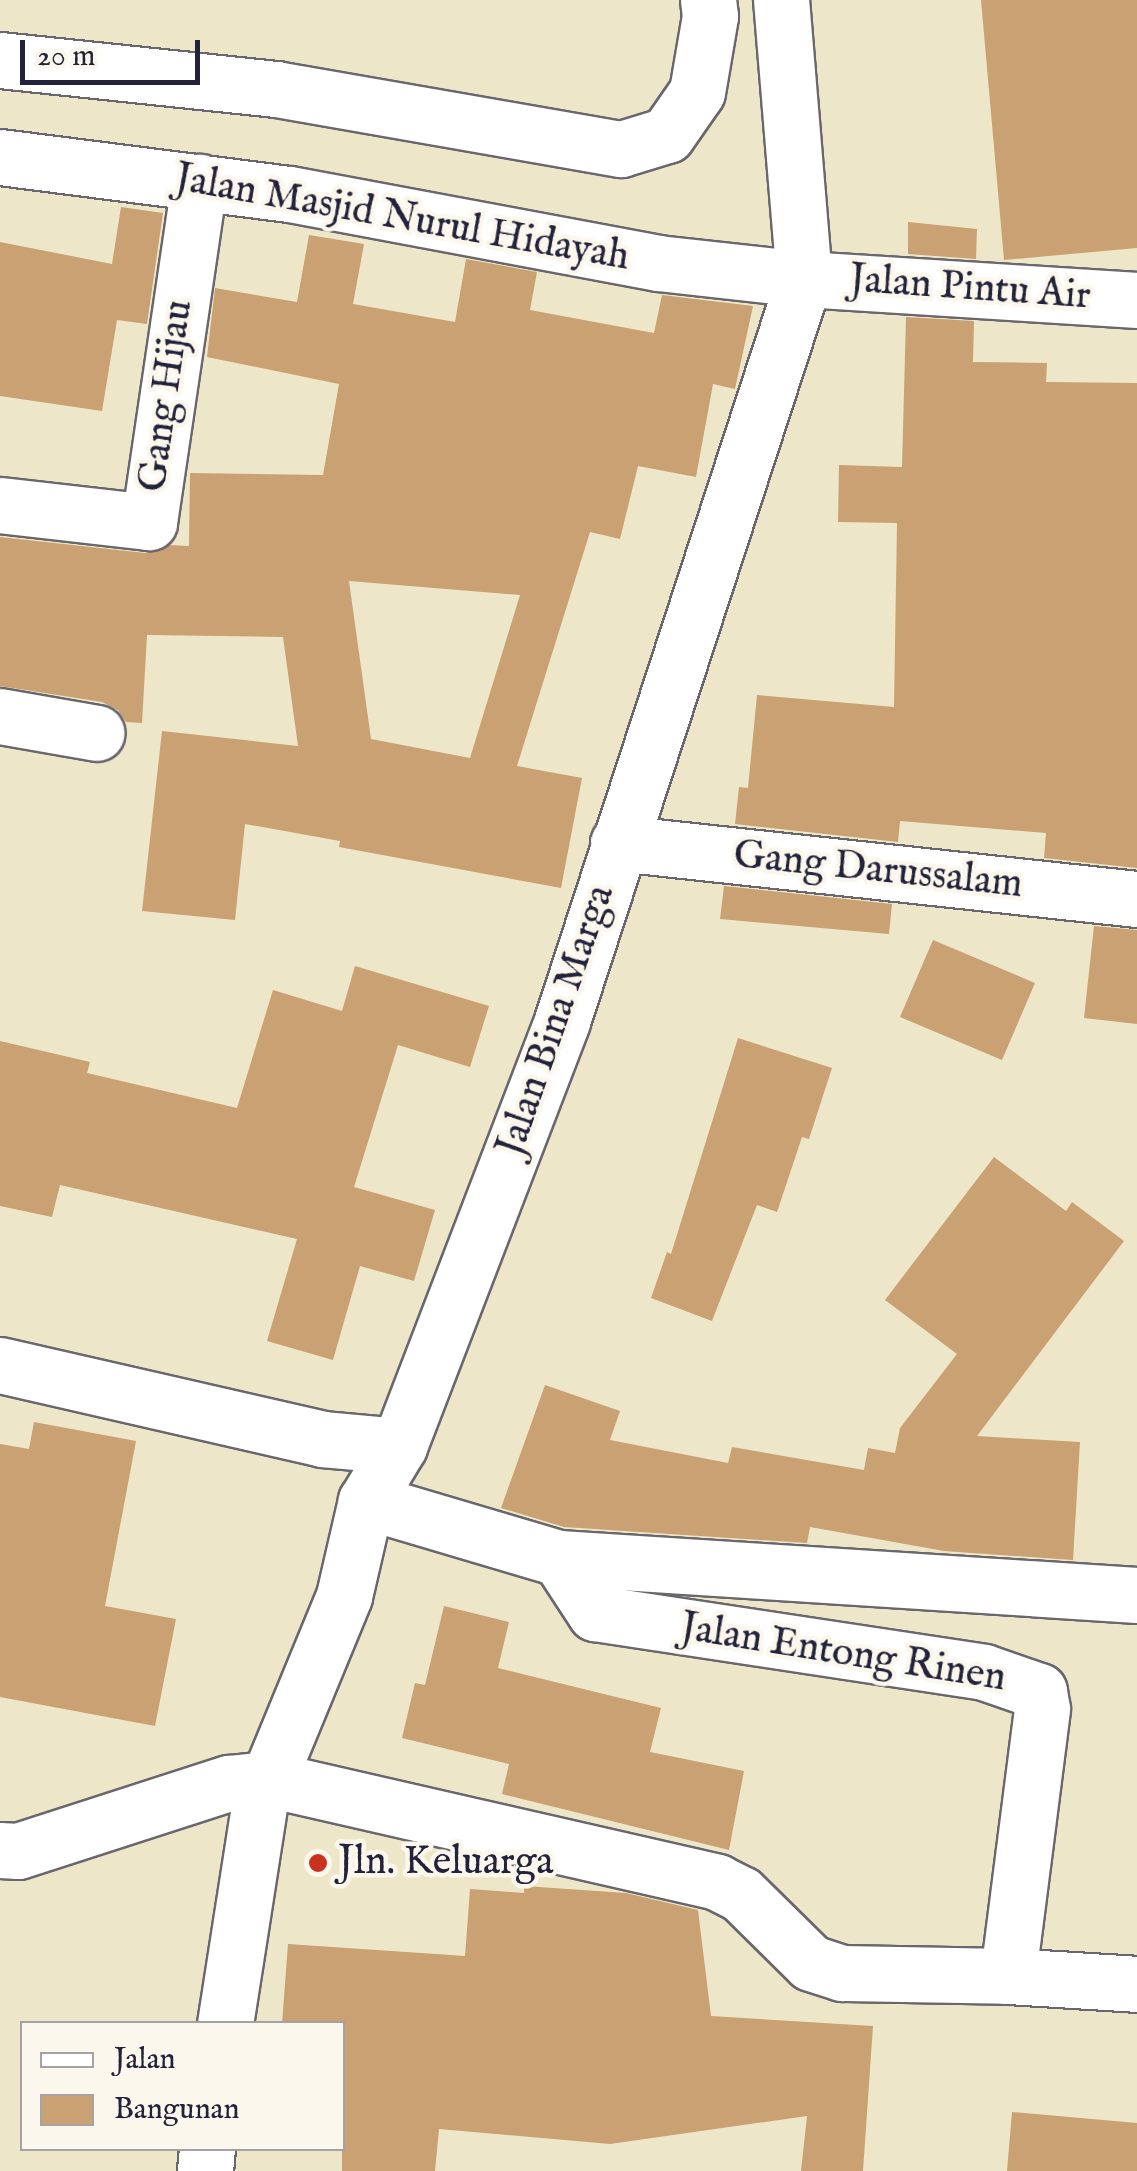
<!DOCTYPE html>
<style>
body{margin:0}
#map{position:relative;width:1137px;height:2171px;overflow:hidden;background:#eee6c9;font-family:"IM FELL English",serif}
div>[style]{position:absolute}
.building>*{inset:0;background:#c9a172}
.roads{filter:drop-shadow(2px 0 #69676d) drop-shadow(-2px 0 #69676d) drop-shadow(0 2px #69676d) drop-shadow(0 -2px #69676d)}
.minor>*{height:55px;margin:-27.5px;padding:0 27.5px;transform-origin:27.5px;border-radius:27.5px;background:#fff}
.dots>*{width:28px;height:28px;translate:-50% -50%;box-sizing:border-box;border:5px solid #fbf7ec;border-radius:50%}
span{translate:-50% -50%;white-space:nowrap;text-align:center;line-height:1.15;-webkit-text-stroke:9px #fbf7ec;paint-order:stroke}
.street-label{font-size:40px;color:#22223b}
.poi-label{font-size:40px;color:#22223b}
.left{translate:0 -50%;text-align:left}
.legend{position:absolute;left:20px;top:2021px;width:325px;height:130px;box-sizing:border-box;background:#fbf7ec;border:2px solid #a4a2a5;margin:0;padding:12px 18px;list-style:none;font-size:30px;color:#22223b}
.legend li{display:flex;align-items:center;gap:20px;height:50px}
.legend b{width:50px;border:2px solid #a4a2a5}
.scale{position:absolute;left:20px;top:40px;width:180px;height:45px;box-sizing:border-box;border:5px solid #22223b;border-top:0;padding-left:12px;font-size:30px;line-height:35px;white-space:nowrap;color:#22223b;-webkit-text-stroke:8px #fbf7ec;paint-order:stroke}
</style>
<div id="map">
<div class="building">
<i style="clip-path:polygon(981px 0,1137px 0,1137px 248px,1004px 260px)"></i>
<i style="clip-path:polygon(121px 207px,163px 213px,147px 324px,117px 320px,102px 411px,0 396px,0 242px,112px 264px)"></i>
<i style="clip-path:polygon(908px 222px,977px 229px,976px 259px,908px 254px)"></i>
<i style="clip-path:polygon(evenodd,309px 235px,364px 244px,353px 304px,455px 322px,466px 259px,537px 272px,530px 310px,654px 333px,662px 295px,753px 306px,735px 389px,713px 384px,696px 477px,638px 466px,620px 539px,590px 532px,517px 766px,582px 778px,561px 888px,339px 847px,340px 841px,245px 824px,235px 920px,142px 911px,162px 731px,298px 746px,283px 637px,147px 635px,142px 723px,126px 722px,118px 710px,102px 702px,0 686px,0 537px,145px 553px,169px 545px,189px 546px,190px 473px,323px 475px,339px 384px,207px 357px,215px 288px,297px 302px,309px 235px,349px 581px,520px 595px,470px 758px,371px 739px,349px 581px)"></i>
<i style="clip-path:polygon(906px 317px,974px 321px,973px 362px,1047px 363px,1046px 382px,1137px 383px,1137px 868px,1044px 858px,1046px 833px,900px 821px,898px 842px,735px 824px,739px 787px,748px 788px,757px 695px,894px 707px,897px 523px,838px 522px,839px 465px,902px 467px)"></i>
<i style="clip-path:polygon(724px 886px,892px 904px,889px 934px,720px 919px)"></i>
<i style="clip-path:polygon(1094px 926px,1137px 930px,1137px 1024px,1084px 1018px)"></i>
<i style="clip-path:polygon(933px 940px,1035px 983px,1002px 1060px,900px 1017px)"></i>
<i style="clip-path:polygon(355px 966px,489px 1006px,470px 1067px,398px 1045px,354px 1187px,435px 1210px,414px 1281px,360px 1266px,333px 1360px,267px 1341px,297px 1239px,60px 1185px,52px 1217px,0 1206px,0 1041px,90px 1062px,87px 1073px,237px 1108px,273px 990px,342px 1011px)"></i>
<i style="clip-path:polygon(738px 1038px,832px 1068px,809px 1139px,802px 1137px,777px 1212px,757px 1205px,712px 1321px,651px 1298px,667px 1252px,671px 1254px)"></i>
<i style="clip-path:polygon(994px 1157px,1066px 1211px,1072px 1202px,1124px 1241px,977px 1436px,1080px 1442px,1073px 1560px,944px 1551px,810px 1527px,807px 1543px,564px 1527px,501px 1508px,545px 1385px,620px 1411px,610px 1440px,728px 1463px,732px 1447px,864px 1470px,868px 1448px,895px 1453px,900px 1428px,957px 1354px,885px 1300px)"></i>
<i style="clip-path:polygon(34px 1422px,136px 1441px,105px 1606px,176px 1619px,155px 1726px,0 1697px,0 1444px,29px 1449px)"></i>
<i style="clip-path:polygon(444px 1606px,509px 1622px,498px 1668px,661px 1708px,650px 1752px,744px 1771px,729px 1850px,502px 1794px,509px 1764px,402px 1738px,415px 1683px,425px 1685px)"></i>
<i style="clip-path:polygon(524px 1886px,626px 1893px,698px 1910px,711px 2016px,873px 2026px,863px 2171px,801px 2171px,807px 2116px,610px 2144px,439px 2129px,435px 2171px,342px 2171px,342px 2024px,282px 2024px,288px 1944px,465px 1956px,470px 1889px,524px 1893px)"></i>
<i style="clip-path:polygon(1012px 2112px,1137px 2123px,1137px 2171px,1007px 2171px)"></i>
</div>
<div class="roads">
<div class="minor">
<i style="left:0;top:60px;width:278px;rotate:6deg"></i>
<i style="left:276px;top:89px;width:350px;rotate:9.9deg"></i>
<i style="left:621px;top:149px;width:48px;rotate:-16.9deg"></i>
<i style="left:667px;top:135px;width:52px;rotate:-55.1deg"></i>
<i style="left:697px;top:92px;width:77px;rotate:-80.3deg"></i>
<i style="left:710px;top:16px;width:16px;rotate:-97deg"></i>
<i style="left:0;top:157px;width:292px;rotate:7.3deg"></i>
<i style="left:290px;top:194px;width:374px;rotate:10.6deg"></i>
<i style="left:658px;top:263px;width:147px;rotate:6.3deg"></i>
<i style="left:804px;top:279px;width:334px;rotate:3.6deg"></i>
<i style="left:0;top:505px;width:150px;rotate:6.5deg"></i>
<i style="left:149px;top:522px;width:344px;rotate:-81.6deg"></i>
<i style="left:0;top:716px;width:98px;rotate:9.9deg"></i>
<i style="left:618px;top:843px;width:522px;rotate:6.16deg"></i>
<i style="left:0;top:1365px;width:330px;rotate:12.9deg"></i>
<i style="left:322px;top:1439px;width:77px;rotate:5.2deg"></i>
<i style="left:366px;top:1501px;width:201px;rotate:16.5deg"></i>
<i style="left:559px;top:1558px;width:579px;rotate:3.66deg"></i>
<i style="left:559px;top:1558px;width:66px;rotate:56.8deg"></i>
<i style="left:595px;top:1613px;width:393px;rotate:8.6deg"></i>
<i style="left:984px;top:1672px;width:58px;rotate:19.1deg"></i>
<i style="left:1039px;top:1691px;width:18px;rotate:81deg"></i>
<i style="left:1042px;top:1709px;width:269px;rotate:97.3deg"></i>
<i style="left:1008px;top:1976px;width:129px;rotate:3.5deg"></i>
<i style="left:0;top:1850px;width:18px;rotate:3deg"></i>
<i style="left:18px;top:1851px;width:222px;rotate:-17.9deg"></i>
<i style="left:229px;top:1783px;width:39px;rotate:-6deg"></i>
<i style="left:268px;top:1779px;width:461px;rotate:12.9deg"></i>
<i style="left:717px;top:1882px;width:27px;rotate:27deg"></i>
<i style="left:741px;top:1894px;width:98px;rotate:44.6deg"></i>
<i style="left:811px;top:1963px;width:33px;rotate:18deg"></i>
<i style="left:842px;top:1973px;width:166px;rotate:1deg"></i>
<i style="left:225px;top:2024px;width:227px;rotate:-81.1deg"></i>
<i style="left:260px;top:1800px;width:221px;rotate:-67.6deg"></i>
<i style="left:344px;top:1596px;width:98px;rotate:-77deg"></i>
<i style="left:366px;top:1501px;width:64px;rotate:-59deg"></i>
<i style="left:399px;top:1446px;width:455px;rotate:-69deg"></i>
<i style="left:562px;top:1021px;width:780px;rotate:-71.94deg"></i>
<i style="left:804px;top:279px;width:280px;rotate:-94.7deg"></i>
<i style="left:205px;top:2171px;width:23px;rotate:-85deg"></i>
</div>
</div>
<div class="dots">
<i style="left:318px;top:1863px;background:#c8321e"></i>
</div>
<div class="street-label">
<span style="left:402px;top:219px;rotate:10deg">Jalan Masjid Nurul Hidayah</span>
<span style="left:970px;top:289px;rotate:4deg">Jalan Pintu Air</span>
<span style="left:167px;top:396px;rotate:-82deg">Gang Hijau</span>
<span style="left:878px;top:871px;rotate:6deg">Gang Darussalam</span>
<span style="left:557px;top:1021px;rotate:-71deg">Jalan Bina Marga</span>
<span style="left:843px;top:1654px;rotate:9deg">Jalan Entong Rinen</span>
</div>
<div class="poi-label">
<span class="left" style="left:338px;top:1863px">Jln. Keluarga</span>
</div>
<ul class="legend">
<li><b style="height:12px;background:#fff"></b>Jalan</li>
<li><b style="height:28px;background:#c9a172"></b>Bangunan</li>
</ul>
<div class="scale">20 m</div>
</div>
